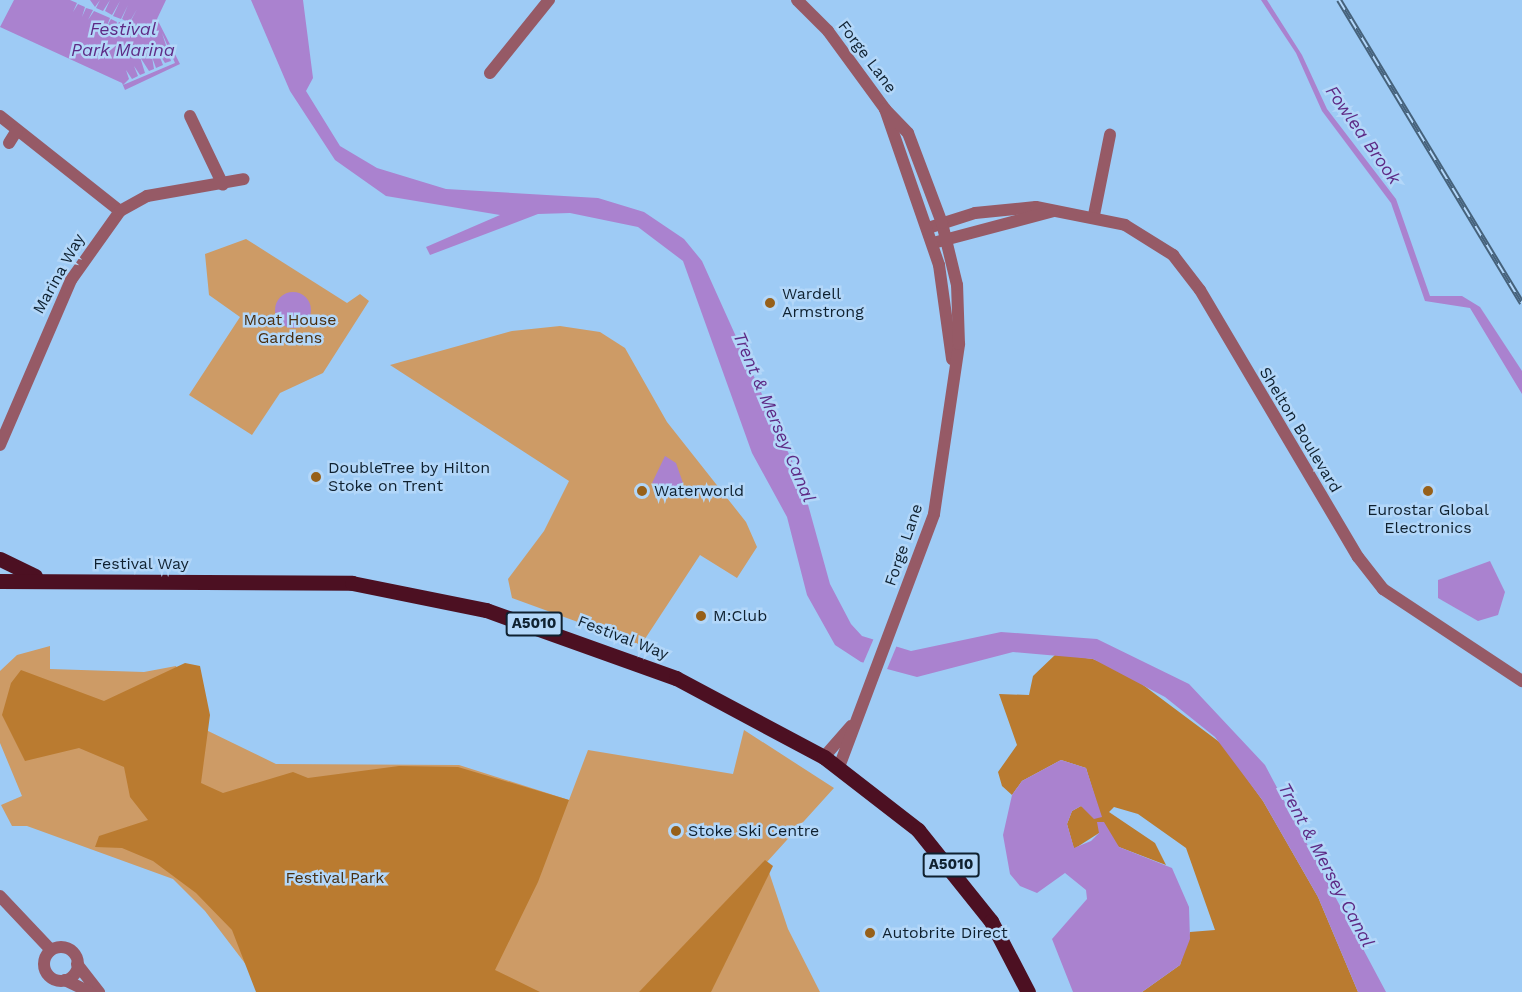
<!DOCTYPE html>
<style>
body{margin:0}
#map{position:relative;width:1522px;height:992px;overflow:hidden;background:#9ecbf5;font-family:"Work Sans",sans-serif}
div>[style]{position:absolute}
.green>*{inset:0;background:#cd9b66}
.forest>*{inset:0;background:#ba7b30}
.water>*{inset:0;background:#aa82cf}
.round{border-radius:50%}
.pier>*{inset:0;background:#9ecbf5}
.minor>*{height:12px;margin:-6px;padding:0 6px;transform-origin:6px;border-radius:6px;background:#965a66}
.minor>.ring{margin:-6px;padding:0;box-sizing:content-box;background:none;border:12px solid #965a66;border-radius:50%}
.tertiary>*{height:12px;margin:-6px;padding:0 6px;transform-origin:6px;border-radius:6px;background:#965a66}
.primary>*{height:15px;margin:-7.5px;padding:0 7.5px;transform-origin:7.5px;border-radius:7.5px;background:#4c1022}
.rail>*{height:6px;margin-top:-3px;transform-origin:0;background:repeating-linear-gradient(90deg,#b3d7f9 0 11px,#46627b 0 22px);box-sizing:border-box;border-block:2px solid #46627b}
.dots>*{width:16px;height:16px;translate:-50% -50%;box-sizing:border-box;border:3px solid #b3d7f9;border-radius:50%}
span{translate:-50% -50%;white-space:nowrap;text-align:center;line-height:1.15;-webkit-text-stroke:5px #b3d7f9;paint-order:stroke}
.shield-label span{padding:2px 4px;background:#b3d7f9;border:2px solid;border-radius:4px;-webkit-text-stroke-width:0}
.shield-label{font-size:15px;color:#0f2130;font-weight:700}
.street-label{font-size:16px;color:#0f2130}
.poi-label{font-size:16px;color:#0f2130}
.left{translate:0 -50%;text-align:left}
.park-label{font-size:16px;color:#492e0f}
.water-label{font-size:18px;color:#5e2a85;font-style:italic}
</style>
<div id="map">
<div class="green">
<i style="clip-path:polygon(246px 239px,347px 303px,360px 294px,369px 301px,323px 373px,280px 393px,252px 435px,189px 395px,240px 317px,209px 295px,205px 254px)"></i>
<i style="clip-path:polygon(560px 326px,600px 332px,625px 348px,667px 422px,746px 522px,757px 547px,737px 578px,700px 555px,641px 645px,512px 598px,508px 579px,544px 531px,569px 481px,390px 365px,512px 331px)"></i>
<i style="clip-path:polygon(50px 646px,50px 669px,144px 672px,176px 666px,204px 729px,276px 764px,459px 765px,569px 800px,588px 750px,733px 774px,744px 730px,834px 788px,766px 863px,788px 929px,820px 992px,267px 992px,205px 911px,173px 879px,27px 826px,12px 826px,1px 805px,22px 796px,0 743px,0 671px,17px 655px)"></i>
</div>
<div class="forest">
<i style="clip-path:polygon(1056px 654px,1093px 659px,1127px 673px,1222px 744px,1263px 801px,1318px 897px,1358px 992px,1142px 992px,1180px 965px,1190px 932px,1215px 930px,1186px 848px,1138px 814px,1114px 807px,1109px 812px,1155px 843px,1166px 865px,1119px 847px,1099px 833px,1074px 849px,1067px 824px,1072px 811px,1081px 806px,1101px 817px,1086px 768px,1061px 760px,1022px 781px,1012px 795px,1002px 786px,998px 772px,1017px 745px,999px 694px,1029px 695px,1033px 676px)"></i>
<i style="clip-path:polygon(185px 663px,200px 666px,210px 715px,201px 783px,223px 793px,293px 772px,308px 778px,399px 766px,458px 767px,569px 800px,538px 882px,495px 970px,540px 992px,256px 992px,232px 930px,196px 893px,153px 861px,122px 848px,95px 847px,99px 836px,148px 820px,130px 797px,124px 767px,79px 748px,25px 761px,2px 715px,11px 683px,21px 670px,104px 701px)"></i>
<i style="clip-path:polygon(765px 860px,773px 866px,711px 992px,639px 992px)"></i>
</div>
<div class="water">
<i style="clip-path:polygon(14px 0,166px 0,157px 19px,180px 64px,125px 90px,122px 83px,0 27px)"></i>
<i style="clip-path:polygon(251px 0,303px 0,313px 78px,306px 91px,340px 146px,377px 168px,446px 189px,598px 198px,644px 212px,684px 239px,702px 261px,802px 483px,830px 584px,851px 624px,862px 636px,911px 651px,1001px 632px,1097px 639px,1189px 684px,1265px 765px,1386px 992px,1358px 992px,1318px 897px,1263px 801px,1215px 737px,1165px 697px,1093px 659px,1013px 652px,917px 677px,861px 662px,835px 645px,807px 595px,787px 517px,752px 453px,683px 261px,638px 227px,570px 213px,538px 214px,430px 255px,426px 247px,500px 215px,386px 196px,335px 160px,290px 91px)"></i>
<i style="clip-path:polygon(1261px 0,1267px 0,1302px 55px,1327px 109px,1396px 199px,1430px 296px,1462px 296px,1480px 307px,1522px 371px,1522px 394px,1470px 308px,1425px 301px,1391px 203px,1322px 111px,1296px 53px)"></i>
<i class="round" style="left:275px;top:292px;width:36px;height:36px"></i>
<i style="clip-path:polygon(665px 456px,676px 463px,683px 483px,678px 491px,652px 483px)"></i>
<i style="clip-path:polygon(1490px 561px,1505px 592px,1498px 615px,1478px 621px,1438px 598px,1438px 580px)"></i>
<i style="clip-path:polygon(1061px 760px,1086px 768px,1102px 817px,1094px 819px,1081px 806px,1072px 811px,1067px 824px,1074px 848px,1091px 841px,1099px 833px,1097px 822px,1104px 822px,1119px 847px,1172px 868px,1189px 907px,1190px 939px,1180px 965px,1142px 992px,1073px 992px,1052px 939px,1087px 899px,1086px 890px,1065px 873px,1037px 893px,1020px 886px,1010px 874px,1003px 835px,1012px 795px,1022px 781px)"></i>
</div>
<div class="pier">
<i style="clip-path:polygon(70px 0,90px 0,95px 7px,100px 0,96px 8px,103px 11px,110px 0,105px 11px,112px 15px,120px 1px,113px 16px,121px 19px,128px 5px,122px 19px,129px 23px,137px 9px,123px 36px,126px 25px,119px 22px,114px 32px,117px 22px,111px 19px,106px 28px,110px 18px,94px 11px,88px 20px,93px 10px,86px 8px,82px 17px,85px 7px,78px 4px,73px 12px,77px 3px)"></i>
<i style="clip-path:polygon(162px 33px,175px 63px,123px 85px,129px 79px,126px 70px,132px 79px,138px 76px,134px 66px,140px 75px,145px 73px,140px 57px,149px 71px,154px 69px,152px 57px,156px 68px,163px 65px,157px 50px,165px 63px,171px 61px)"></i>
<i style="clip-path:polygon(874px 638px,897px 645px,885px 674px,862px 666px)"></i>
</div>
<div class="minor">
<i style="left:490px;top:73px;width:94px;rotate:-51.1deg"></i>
<i style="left:0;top:116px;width:153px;rotate:38.4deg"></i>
<i style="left:190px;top:116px;width:76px;rotate:64.4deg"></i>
<i style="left:9px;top:143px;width:15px;rotate:-58deg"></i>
<i style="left:1094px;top:215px;width:82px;rotate:-78.7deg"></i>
<i style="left:928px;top:228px;width:49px;rotate:-17.7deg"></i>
<i style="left:975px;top:213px;width:61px;rotate:-5.6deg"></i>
<i style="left:1036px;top:207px;width:91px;rotate:11.4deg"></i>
<i style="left:1125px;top:225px;width:57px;rotate:32deg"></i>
<i style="left:1173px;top:255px;width:44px;rotate:52.4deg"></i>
<i style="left:1200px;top:290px;width:310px;rotate:59.4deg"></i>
<i style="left:1358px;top:557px;width:41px;rotate:52deg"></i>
<i style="left:1383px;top:589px;width:167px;rotate:33.5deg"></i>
<i style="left:933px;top:243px;width:125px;rotate:-14.8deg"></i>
<i style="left:0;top:445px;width:180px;rotate:-66.7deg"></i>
<i style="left:71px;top:280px;width:85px;rotate:-54.6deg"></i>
<i style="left:120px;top:211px;width:31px;rotate:-29deg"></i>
<i style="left:147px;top:196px;width:98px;rotate:-9.9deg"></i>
<i style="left:0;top:896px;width:74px;rotate:46.6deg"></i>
<i class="ring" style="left:44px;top:947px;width:22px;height:22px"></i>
<i style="left:77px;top:964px;width:36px;rotate:52deg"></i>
<i style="left:65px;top:980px;width:28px;rotate:26deg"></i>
</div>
<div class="tertiary">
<i style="left:797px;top:0;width:44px;rotate:45deg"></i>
<i style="left:828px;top:31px;width:97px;rotate:53.8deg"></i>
<i style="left:885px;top:109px;width:165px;rotate:70.9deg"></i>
<i style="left:939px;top:265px;width:95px;rotate:82.1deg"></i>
<i style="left:824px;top:757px;width:41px;rotate:-48.9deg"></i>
<i style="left:839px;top:767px;width:270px;rotate:-69.4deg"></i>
<i style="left:934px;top:514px;width:172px;rotate:-81.6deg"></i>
<i style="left:959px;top:344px;width:59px;rotate:-91.9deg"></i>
<i style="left:957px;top:285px;width:64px;rotate:-103.6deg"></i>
<i style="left:942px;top:223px;width:96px;rotate:-110.7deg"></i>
<i style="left:908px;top:133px;width:33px;rotate:-134deg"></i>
</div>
<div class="primary">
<i style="left:0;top:559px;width:39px;rotate:26deg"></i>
<i style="left:0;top:581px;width:352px;rotate:0.3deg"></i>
<i style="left:352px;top:583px;width:137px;rotate:11.4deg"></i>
<i style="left:486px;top:610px;width:202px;rotate:19.7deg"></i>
<i style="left:676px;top:678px;width:168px;rotate:28.1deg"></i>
<i style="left:824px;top:757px;width:119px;rotate:37.8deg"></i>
<i style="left:918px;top:830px;width:117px;rotate:51.3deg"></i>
<i style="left:991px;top:921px;width:80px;rotate:62.5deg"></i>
</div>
<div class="rail">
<i style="left:1339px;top:0;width:354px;rotate:58.9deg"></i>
</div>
<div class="dots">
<i style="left:770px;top:303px;background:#976019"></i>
<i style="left:316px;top:477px;background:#976019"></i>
<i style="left:642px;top:491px;background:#976019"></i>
<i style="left:1428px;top:491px;background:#976019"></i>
<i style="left:701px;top:616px;background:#976019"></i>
<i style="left:676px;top:831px;background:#976019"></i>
<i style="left:870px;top:933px;background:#976019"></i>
</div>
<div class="shield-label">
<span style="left:534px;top:624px">A5010</span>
<span style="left:951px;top:865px">A5010</span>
</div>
<div class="street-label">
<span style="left:867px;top:57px;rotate:53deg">Forge Lane</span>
<span style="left:59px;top:274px;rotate:-61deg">Marina Way</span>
<span style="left:1300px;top:430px;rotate:59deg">Shelton Boulevard</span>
<span style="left:904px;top:545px;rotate:-71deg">Forge Lane</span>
<span style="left:141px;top:564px">Festival Way</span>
<span style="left:623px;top:638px;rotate:21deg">Festival Way</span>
</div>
<div class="poi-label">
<span class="left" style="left:782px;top:303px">Wardell<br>Armstrong</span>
<span class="left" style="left:328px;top:477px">DoubleTree by Hilton<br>Stoke on Trent</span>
<span class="left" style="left:654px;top:491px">Waterworld</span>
<span style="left:1428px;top:519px">Eurostar Global<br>Electronics</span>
<span class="left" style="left:713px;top:616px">M:Club</span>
<span class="left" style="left:688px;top:831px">Stoke Ski Centre</span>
<span class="left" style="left:882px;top:933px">Autobrite Direct</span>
</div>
<div class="park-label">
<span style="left:290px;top:329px">Moat House<br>Gardens</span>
<span style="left:335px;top:878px">Festival Park</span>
</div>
<div class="water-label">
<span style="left:123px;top:40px">Festival<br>Park Marina</span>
<span style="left:1363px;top:135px;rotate:55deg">Fowlea Brook</span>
<span style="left:774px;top:417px;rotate:67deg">Trent &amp; Mersey Canal</span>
<span style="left:1326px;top:865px;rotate:62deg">Trent &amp; Mersey Canal</span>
</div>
</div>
